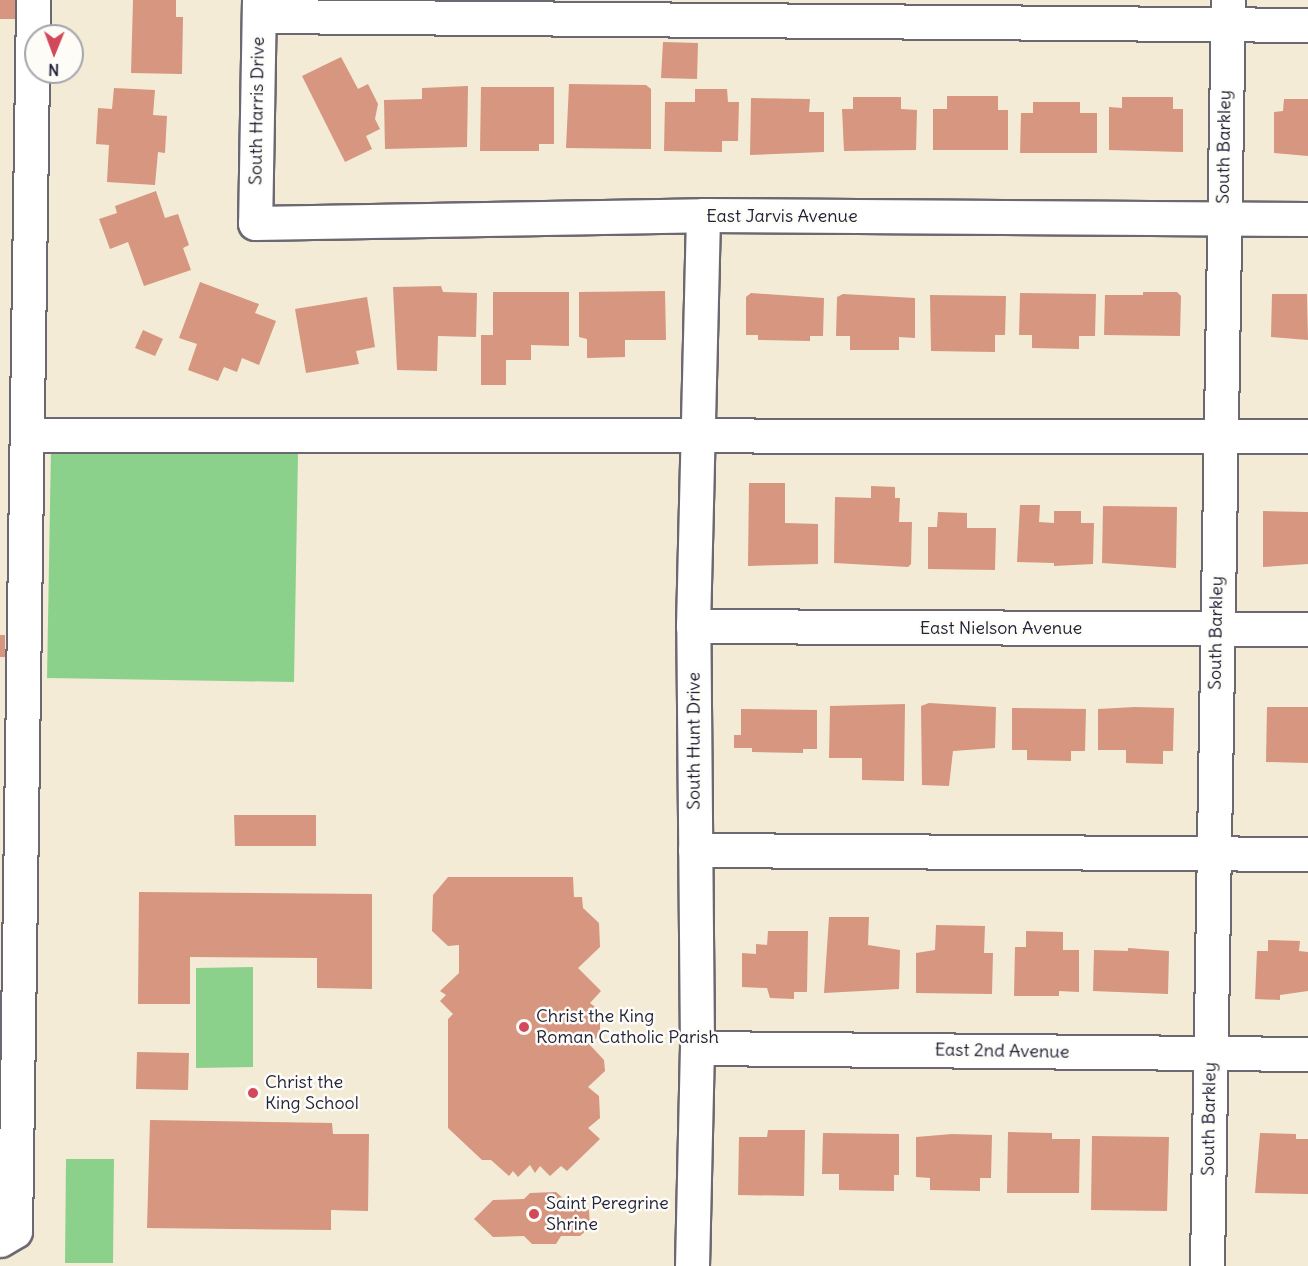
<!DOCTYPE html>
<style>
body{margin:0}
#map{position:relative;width:1308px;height:1266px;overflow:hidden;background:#f3ebd5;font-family:Delius,sans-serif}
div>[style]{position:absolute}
.green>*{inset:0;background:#8bd18c}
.building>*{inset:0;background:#d6967f}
.roads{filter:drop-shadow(2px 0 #6b6871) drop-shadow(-2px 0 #6b6871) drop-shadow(0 2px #6b6871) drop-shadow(0 -2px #6b6871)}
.minor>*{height:33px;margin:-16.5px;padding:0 16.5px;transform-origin:16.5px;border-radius:16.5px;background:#fff}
.dots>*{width:16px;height:16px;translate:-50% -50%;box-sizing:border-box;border:3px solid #fdfcf7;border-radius:50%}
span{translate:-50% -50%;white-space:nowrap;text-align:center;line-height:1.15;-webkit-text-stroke:5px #fdfcf7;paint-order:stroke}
.street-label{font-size:18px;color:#22223b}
.poi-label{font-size:18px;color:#22223b}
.left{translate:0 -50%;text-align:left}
.north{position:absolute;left:24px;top:24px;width:60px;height:60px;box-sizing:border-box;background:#fdfcf7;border:2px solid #a5a5ac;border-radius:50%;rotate:181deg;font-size:16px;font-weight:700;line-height:24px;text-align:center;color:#22223b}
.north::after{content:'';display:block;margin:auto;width:21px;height:27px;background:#d1495b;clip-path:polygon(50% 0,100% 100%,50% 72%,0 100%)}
</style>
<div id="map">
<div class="green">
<i style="clip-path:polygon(51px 449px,298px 454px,294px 682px,47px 678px)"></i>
<i style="clip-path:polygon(253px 967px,253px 1067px,196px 1068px,196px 968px)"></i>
<i style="clip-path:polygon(66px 1159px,114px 1159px,113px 1263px,65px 1263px)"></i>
</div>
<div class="building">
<i style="clip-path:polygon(0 0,16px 0,16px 19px,0 19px)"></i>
<i style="clip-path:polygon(133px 0,176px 0,176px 17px,183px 17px,182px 74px,131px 73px)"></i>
<i style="clip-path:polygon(663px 42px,698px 43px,697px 79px,661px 78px)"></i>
<i style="clip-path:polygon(341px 57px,358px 89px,368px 84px,378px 104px,375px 119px,380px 129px,366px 136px,372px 149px,345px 162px,302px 76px)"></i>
<i style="clip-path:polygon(569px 84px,646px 85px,651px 89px,651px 149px,566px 148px)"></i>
<i style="clip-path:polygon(468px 86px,467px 147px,385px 149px,384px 100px,422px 99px,422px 88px)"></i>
<i style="clip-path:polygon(481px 87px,554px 87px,554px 144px,539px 144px,539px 151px,480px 151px)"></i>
<i style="clip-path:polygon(114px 88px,155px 90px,153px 115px,167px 116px,165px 153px,158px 152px,155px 185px,107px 182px,109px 145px,96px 144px,98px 108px,112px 109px)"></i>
<i style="clip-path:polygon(695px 89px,727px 89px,728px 102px,739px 102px,738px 141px,722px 141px,722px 152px,664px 151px,665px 102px,695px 102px)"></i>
<i style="clip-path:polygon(947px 96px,998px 96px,998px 110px,1008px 110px,1008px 150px,933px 150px,933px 109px,947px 109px)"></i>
<i style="clip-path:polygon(853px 97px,901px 97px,901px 109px,917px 110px,916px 150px,844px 151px,842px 109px,853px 109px)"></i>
<i style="clip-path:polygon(1122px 97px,1173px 97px,1173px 109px,1183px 109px,1183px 152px,1109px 150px,1109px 107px,1122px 108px)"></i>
<i style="clip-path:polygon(751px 98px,810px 99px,809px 112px,824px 112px,824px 152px,750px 155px)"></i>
<i style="clip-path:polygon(1284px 99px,1308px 99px,1308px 156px,1274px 153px,1274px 112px,1283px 111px)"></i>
<i style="clip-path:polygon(1033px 102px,1080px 102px,1080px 113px,1097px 113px,1097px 153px,1020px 153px,1021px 113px,1033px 113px)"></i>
<i style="clip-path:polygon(156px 191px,165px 218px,178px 214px,189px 245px,183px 248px,191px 270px,144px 286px,128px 242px,110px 249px,99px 219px,117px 213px,115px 206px)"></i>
<i style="clip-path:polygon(200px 282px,259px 304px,255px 313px,276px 321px,259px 365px,242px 358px,237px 372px,224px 367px,218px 381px,188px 370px,197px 344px,179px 338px)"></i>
<i style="clip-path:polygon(441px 286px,443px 292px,477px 293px,476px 337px,438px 336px,437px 371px,397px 370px,393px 287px)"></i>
<i style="clip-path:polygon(665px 291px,666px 340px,625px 340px,625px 357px,587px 358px,587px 339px,579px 337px,579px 292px)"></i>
<i style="clip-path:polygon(493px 292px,569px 292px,569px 346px,531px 345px,531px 360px,506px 360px,506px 385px,481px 385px,481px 335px,493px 335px)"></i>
<i style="clip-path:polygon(1143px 292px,1177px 292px,1181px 296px,1180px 336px,1104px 335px,1105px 295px,1143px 295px)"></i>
<i style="clip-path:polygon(751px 293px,824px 298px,823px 336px,810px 336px,810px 341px,758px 340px,758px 335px,746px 335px,746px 297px)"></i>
<i style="clip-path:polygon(1020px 293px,1096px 294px,1095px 336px,1079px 336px,1079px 349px,1032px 348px,1032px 335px,1019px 335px)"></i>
<i style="clip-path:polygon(843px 294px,915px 298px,915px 338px,899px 337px,899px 350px,850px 350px,850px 336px,836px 336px,837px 297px)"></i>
<i style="clip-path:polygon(1272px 294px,1307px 294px,1308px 340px,1271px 337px)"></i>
<i style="clip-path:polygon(930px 295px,1006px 296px,1005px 335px,995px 335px,995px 352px,931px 351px)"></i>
<i style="clip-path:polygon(367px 297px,375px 347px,356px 351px,359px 364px,306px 373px,295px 309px)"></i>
<i style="clip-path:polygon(143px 330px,163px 339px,155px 356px,135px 348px)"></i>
<i style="clip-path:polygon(749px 483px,785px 483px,785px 523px,818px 524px,818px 564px,748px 566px)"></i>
<i style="clip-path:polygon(871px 486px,895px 487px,895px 498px,900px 498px,899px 522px,912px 522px,911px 564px,908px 567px,834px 563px,835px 497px,871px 498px)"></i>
<i style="clip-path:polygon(1020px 505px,1040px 505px,1039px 522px,1054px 523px,1054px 511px,1081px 511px,1081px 523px,1094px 523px,1093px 564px,1054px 566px,1054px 563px,1017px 562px)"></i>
<i style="clip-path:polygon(1103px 506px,1177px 507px,1176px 568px,1102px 563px)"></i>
<i style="clip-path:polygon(1263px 511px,1308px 512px,1308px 564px,1263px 567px)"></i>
<i style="clip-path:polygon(938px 512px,967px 513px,967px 528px,996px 528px,995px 570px,928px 569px,928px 527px,937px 527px)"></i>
<i style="clip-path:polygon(0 635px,5px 635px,5px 657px,0 657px)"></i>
<i style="clip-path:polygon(929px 703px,996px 707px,995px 748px,953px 751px,949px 786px,922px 785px,921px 706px)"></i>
<i style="clip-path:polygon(905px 704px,904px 781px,862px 780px,862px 758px,829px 758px,830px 706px)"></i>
<i style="clip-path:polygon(1135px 707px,1174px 708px,1173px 751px,1163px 751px,1163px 764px,1126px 763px,1126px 750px,1098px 750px,1098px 709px)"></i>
<i style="clip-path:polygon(1267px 707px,1308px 707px,1308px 763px,1266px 762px)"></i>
<i style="clip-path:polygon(1012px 708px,1086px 709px,1085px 751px,1071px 751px,1071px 761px,1027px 760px,1027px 750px,1012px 750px)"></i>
<i style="clip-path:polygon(741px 709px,817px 710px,817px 749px,803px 749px,803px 753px,752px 752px,752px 748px,734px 748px,734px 735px,741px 735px)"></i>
<i style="clip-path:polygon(234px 815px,316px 815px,316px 846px,235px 846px)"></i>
<i style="clip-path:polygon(448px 877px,573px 877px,574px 897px,582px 897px,583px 908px,599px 923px,600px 947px,578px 968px,601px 991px,590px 1003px,600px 1011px,600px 1035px,589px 1044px,604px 1060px,605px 1071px,588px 1087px,599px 1096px,600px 1118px,588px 1128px,600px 1139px,567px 1171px,561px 1166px,550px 1176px,540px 1166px,535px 1173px,530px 1165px,518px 1177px,513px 1171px,509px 1176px,491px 1160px,482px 1160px,448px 1128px,448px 1019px,453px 1014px,440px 1001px,446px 995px,440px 991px,459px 973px,459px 945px,448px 946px,432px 931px,433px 895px)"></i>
<i style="clip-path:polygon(139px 892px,372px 894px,372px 989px,317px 988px,317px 958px,190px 957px,190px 1004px,138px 1004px)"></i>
<i style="clip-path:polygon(829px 917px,869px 917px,868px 945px,900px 950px,899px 989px,824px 993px)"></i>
<i style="clip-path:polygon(936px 925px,985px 926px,984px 953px,993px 953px,992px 994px,916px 993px,916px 953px,935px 950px)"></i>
<i style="clip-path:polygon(768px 931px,808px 931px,807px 992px,794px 992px,794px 999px,770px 998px,767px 988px,742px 987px,742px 953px,756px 954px,756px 944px,767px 945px)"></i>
<i style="clip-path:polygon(1026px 931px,1063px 932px,1063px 950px,1079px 950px,1079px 992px,1059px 991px,1059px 996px,1014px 996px,1015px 947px,1026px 947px)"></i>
<i style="clip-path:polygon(1268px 940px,1300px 941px,1299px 951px,1308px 952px,1308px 991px,1280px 995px,1280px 1000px,1255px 999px,1257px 951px,1268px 951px)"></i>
<i style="clip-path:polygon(1128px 948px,1169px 951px,1168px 994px,1093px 991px,1094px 950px,1128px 951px)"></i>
<i style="clip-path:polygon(137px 1052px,189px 1053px,188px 1090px,136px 1089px)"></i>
<i style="clip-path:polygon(150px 1120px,332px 1123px,333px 1134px,369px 1134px,368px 1211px,331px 1210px,331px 1230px,147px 1228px)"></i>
<i style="clip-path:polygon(768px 1130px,805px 1130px,804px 1196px,738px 1195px,739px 1137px,767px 1137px)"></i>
<i style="clip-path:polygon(1008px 1132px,1052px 1133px,1052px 1139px,1080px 1139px,1079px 1193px,1007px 1193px)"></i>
<i style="clip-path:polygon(823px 1133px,899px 1134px,899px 1175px,894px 1175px,894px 1191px,839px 1190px,839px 1174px,822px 1174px)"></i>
<i style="clip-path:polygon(1260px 1133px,1296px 1134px,1296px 1139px,1308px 1139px,1308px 1194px,1255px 1193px)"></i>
<i style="clip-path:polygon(952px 1134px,992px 1135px,991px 1178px,980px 1178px,980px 1191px,930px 1190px,930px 1178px,916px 1177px,916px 1137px)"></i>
<i style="clip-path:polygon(1092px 1136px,1169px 1137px,1167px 1211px,1091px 1210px)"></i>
<i style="clip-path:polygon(556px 1192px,565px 1200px,578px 1200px,589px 1210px,590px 1227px,580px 1236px,561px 1236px,556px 1244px,532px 1244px,524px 1236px,493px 1237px,474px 1219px,493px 1200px,524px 1199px,530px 1193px)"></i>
</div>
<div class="roads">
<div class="minor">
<i style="left:259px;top:0;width:223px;rotate:91deg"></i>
<i style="left:255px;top:223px;width:448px;rotate:-1deg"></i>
<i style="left:703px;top:215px;width:605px;rotate:0.38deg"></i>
<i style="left:259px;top:16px;width:1049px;rotate:0.49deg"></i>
<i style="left:27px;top:435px;width:1281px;rotate:0.04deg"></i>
<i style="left:693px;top:626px;width:615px;rotate:0.28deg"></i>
<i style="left:695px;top:850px;width:613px;rotate:0.37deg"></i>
<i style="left:697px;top:1048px;width:611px;rotate:0.56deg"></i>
<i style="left:0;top:1240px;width:17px;rotate:-31deg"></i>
<i style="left:15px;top:1231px;width:1231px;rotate:-89.16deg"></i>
<i style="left:692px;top:1266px;width:218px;rotate:-88.7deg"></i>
<i style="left:697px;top:1048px;width:422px;rotate:-90.5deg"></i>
<i style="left:693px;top:626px;width:411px;rotate:-88.6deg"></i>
<i style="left:1207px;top:1266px;width:1266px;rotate:-89.05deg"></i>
</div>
</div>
<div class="dots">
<i style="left:524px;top:1027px;background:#d1495b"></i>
<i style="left:253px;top:1093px;background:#d1495b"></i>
<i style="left:534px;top:1214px;background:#d1495b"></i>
</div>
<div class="street-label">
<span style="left:257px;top:111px;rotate:-89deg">South Harris Drive</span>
<span style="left:1224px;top:147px;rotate:-89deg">South Barkley</span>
<span style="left:782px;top:216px">East Jarvis Avenue</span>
<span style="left:1001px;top:628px">East Nielson Avenue</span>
<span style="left:1216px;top:633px;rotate:-89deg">South Barkley</span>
<span style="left:694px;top:741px;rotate:-90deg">South Hunt Drive</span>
<span style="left:1002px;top:1051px;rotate:1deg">East 2nd Avenue</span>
<span style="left:1209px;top:1119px;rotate:-89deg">South Barkley</span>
</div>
<div class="poi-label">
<span class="left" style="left:536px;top:1027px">Christ the King<br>Roman Catholic Parish</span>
<span class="left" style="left:265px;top:1093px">Christ the<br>King School</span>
<span class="left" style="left:546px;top:1214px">Saint Peregrine<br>Shrine</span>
</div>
<div class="north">N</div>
</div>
